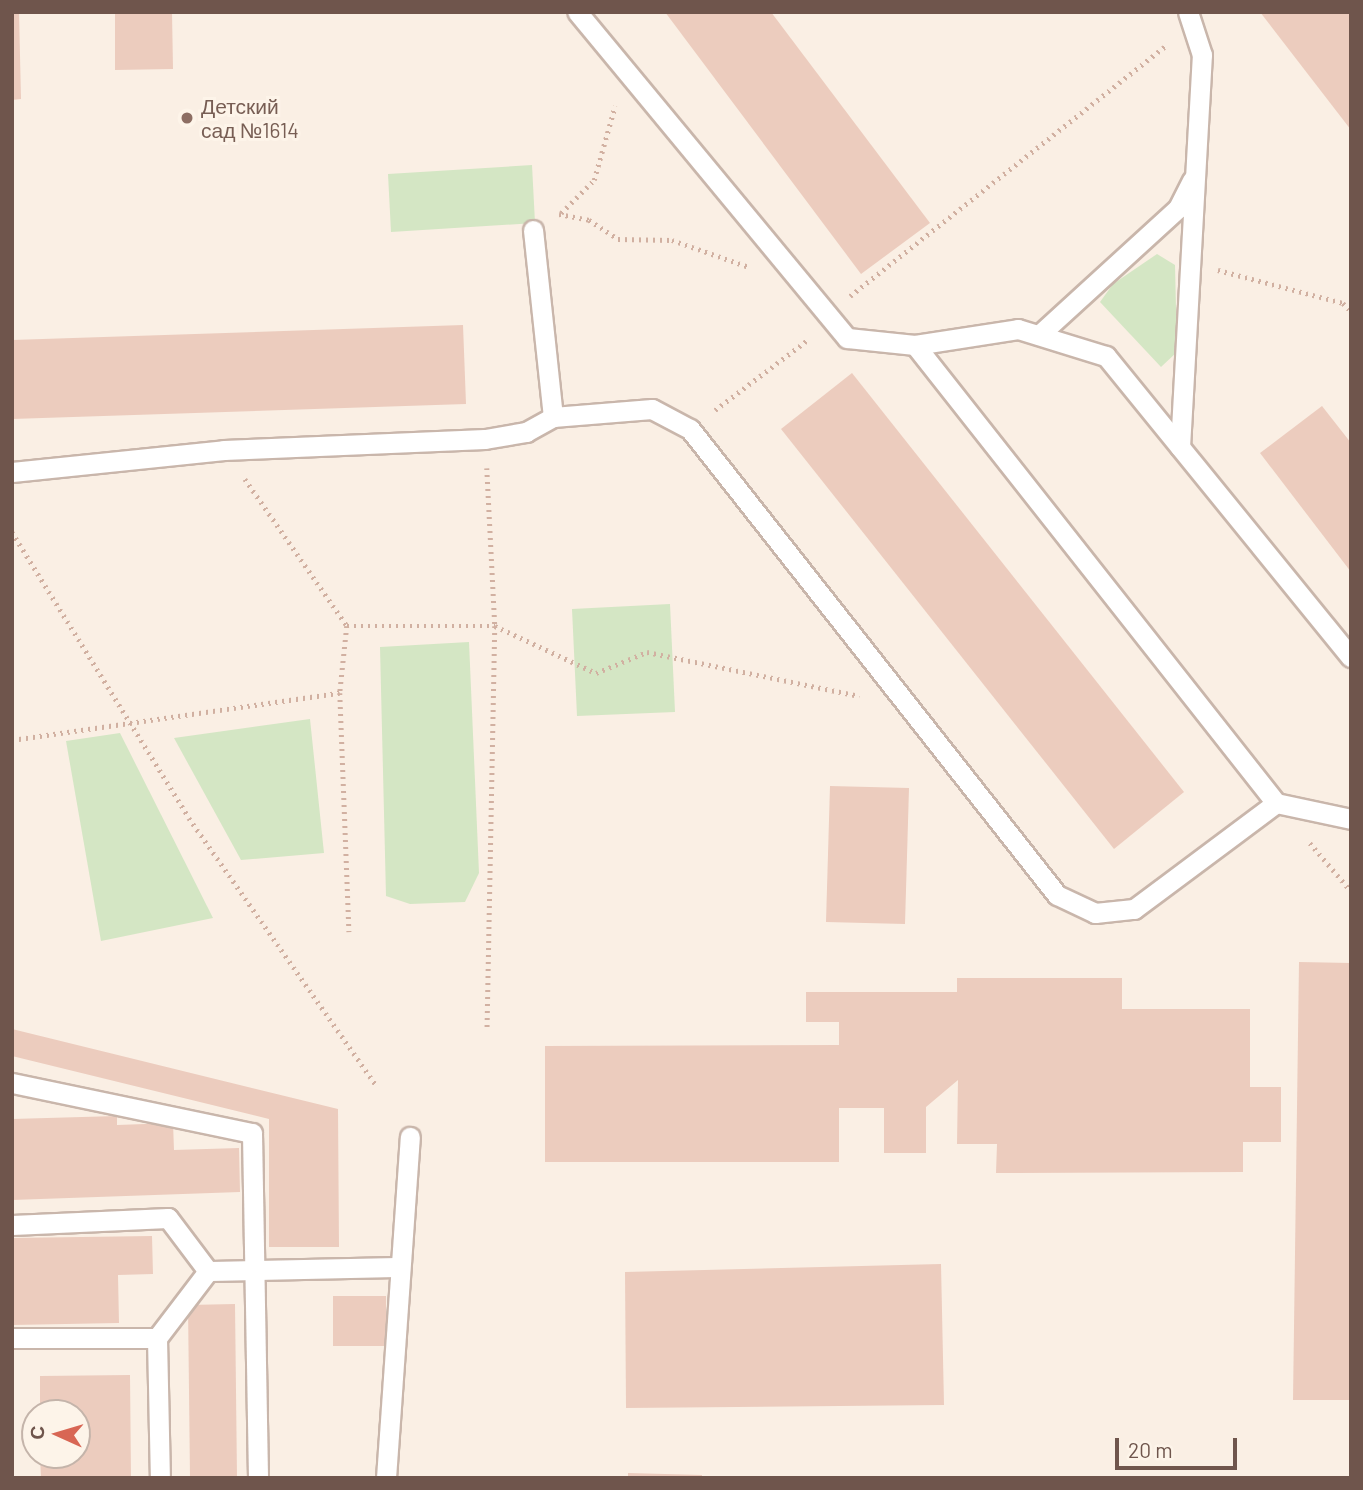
<!DOCTYPE html>
<meta charset="utf-8">
<style>
body{margin:0}
#map{position:relative;width:1363px;height:1490px;overflow:hidden;background:#faefe4;font-family:Barlow,sans-serif}
div>[style]{position:absolute}
.green>*{inset:0;background:#d4e6c4}
.building>*{inset:0;background:#ecccbe}
.path>*{height:4.5px;margin-top:-2.25px;transform-origin:0;background:repeating-linear-gradient(90deg,#d1b0a1 0 2px,transparent 0 7px)}
.roads{filter:drop-shadow(2px 0 #c9b6ab) drop-shadow(-2px 0 #c9b6ab) drop-shadow(0 2px #c9b6ab) drop-shadow(0 -2px #c9b6ab)}
.service>*{height:19px;margin:-9.5px;padding:0 9.5px;transform-origin:9.5px;border-radius:9.5px;background:#fff}
.dots>*{width:19px;height:19px;translate:-50% -50%;box-sizing:border-box;border:4px solid #fdf4e9;border-radius:50%}
span{translate:-50% -50%;white-space:nowrap;text-align:center;line-height:1.15;-webkit-text-stroke:6px #fdf4e9;paint-order:stroke}
.education-label{font-size:21px;color:#785e54}
.left{translate:0 -50%;text-align:left}
.frame{position:absolute;inset:0;border:14px solid #6f554c;pointer-events:none}
.north{position:absolute;left:21px;top:1399px;width:70px;height:70px;box-sizing:border-box;background:#fdf4e9;border:2px solid #c4b4aa;border-radius:50%;rotate:274deg;font-size:19px;font-weight:700;line-height:28px;text-align:center;color:#6f554c}
.north::after{content:'';display:block;margin:auto;width:24px;height:32px;background:#d86654;clip-path:polygon(50% 0,100% 100%,50% 72%,0 100%)}
.scale{position:absolute;left:1115px;top:1438px;width:122px;height:32px;box-sizing:border-box;border:4px solid #6f554c;border-top:0;padding-left:9px;font-size:21px;line-height:24px;white-space:nowrap;color:#6f554c;-webkit-text-stroke:5px #fdf4e9;paint-order:stroke}
</style>
<div id="map">
<div class="green">
<i style="clip-path:polygon(532px 165px,535px 223px,391px 232px,388px 174px)"></i>
<i style="clip-path:polygon(1157px 254px,1175px 265px,1177px 352px,1161px 367px,1100px 302px,1113px 284px)"></i>
<i style="clip-path:polygon(670px 604px,675px 712px,577px 716px,572px 609px)"></i>
<i style="clip-path:polygon(469px 642px,479px 873px,465px 902px,410px 904px,386px 896px,380px 647px)"></i>
<i style="clip-path:polygon(310px 719px,324px 853px,241px 860px,174px 738px)"></i>
<i style="clip-path:polygon(120px 733px,213px 918px,101px 941px,66px 741px)"></i>
</div>
<div class="building">
<i style="clip-path:polygon(12px 12px,19px 12px,21px 99px,12px 100px)"></i>
<i style="clip-path:polygon(115px 12px,172px 12px,173px 69px,115px 70px)"></i>
<i style="clip-path:polygon(665px 12px,771px 12px,930px 223px,861px 274px)"></i>
<i style="clip-path:polygon(1260px 12px,1351px 12px,1351px 130px)"></i>
<i style="clip-path:polygon(463px 325px,466px 404px,12px 419px,12px 340px)"></i>
<i style="clip-path:polygon(852px 373px,1184px 792px,1114px 849px,781px 429px)"></i>
<i style="clip-path:polygon(1322px 406px,1351px 443px,1351px 572px,1260px 453px)"></i>
<i style="clip-path:polygon(830px 786px,909px 788px,905px 924px,826px 922px)"></i>
<i style="clip-path:polygon(1299px 962px,1351px 963px,1351px 1400px,1293px 1400px)"></i>
<i style="clip-path:polygon(957px 978px,1122px 978px,1122px 1009px,1250px 1009px,1250px 1087px,1281px 1087px,1281px 1142px,1243px 1142px,1243px 1172px,996px 1173px,997px 1144px,957px 1144px,958px 1080px,926px 1107px,926px 1153px,884px 1153px,884px 1108px,839px 1108px,839px 1162px,545px 1162px,545px 1046px,839px 1045px,839px 1022px,806px 1022px,806px 992px,957px 992px)"></i>
<i style="clip-path:polygon(12px 1029px,338px 1109px,339px 1247px,269px 1247px,269px 1119px,12px 1056px)"></i>
<i style="clip-path:polygon(117px 1116px,117px 1125px,173px 1123px,174px 1150px,239px 1148px,240px 1192px,12px 1200px,12px 1119px)"></i>
<i style="clip-path:polygon(152px 1236px,153px 1274px,118px 1275px,119px 1323px,12px 1325px,12px 1238px)"></i>
<i style="clip-path:polygon(941px 1264px,944px 1405px,626px 1408px,625px 1272px)"></i>
<i style="clip-path:polygon(333px 1296px,386px 1296px,386px 1346px,333px 1346px)"></i>
<i style="clip-path:polygon(235px 1304px,237px 1478px,190px 1478px,188px 1305px)"></i>
<i style="clip-path:polygon(130px 1375px,131px 1478px,41px 1478px,40px 1455px,77px 1455px,77px 1413px,40px 1413px,40px 1376px)"></i>
<i style="clip-path:polygon(628px 1473px,702px 1475px,702px 1478px,628px 1478px)"></i>
</div>
<div class="path">
<i style="left:561px;top:213px;width:47px;rotate:-45deg"></i>
<i style="left:594px;top:180px;width:77px;rotate:-74.2deg"></i>
<i style="left:559px;top:214px;width:31px;rotate:11deg"></i>
<i style="left:589px;top:220px;width:35px;rotate:33deg"></i>
<i style="left:618px;top:239px;width:54px;rotate:1.1deg"></i>
<i style="left:672px;top:240px;width:82px;rotate:19.3deg"></i>
<i style="left:1218px;top:270px;width:129px;rotate:14.8deg"></i>
<i style="left:1343px;top:303px;width:11px;rotate:45deg"></i>
<i style="left:850px;top:296px;width:404px;rotate:-38.4deg"></i>
<i style="left:715px;top:410px;width:118px;rotate:-37.1deg"></i>
<i style="left:487px;top:468px;width:158px;rotate:87.1deg"></i>
<i style="left:495px;top:626px;width:401px;rotate:91.1deg"></i>
<i style="left:245px;top:479px;width:179px;rotate:55.2deg"></i>
<i style="left:347px;top:626px;width:67px;rotate:96deg"></i>
<i style="left:340px;top:693px;width:239px;rotate:87.8deg"></i>
<i style="left:12px;top:532px;width:336px;rotate:58.2deg"></i>
<i style="left:189px;top:818px;width:326px;rotate:55deg"></i>
<i style="left:347px;top:626px;width:148px"></i>
<i style="left:495px;top:626px;width:111px;rotate:25deg"></i>
<i style="left:596px;top:673px;width:55px;rotate:-22.4deg"></i>
<i style="left:647px;top:652px;width:217px;rotate:11.7deg"></i>
<i style="left:12px;top:740px;width:331px;rotate:-8.2deg"></i>
<i style="left:1310px;top:843px;width:63px;rotate:49.5deg"></i>
</div>
<div class="roads">
<div class="service">
<i style="left:1039px;top:335px;width:188px;rotate:-42.4deg"></i>
<i style="left:1178px;top:208px;width:31px;rotate:-63deg"></i>
<i style="left:915px;top:345px;width:104px;rotate:-8.8deg"></i>
<i style="left:1018px;top:329px;width:92px;rotate:17.1deg"></i>
<i style="left:1106px;top:356px;width:388px;rotate:50.9deg"></i>
<i style="left:553px;top:417px;width:99px;rotate:-4.6deg"></i>
<i style="left:652px;top:409px;width:43px;rotate:27.8deg"></i>
<i style="left:690px;top:429px;width:593px;rotate:51.78deg"></i>
<i style="left:1057px;top:895px;width:42px;rotate:25.3deg"></i>
<i style="left:1095px;top:913px;width:39px;rotate:-6deg"></i>
<i style="left:1134px;top:909px;width:177px;rotate:-36.7deg"></i>
<i style="left:1276px;top:803px;width:583px;rotate:-128.25deg"></i>
<i style="left:915px;top:345px;width:68px;rotate:-174.1deg"></i>
<i style="left:847px;top:338px;width:423px;rotate:-129.6deg"></i>
<i style="left:1180px;top:447px;width:393px;rotate:-86.8deg"></i>
<i style="left:1202px;top:55px;width:45px;rotate:-108deg"></i>
<i style="left:12px;top:472px;width:213px;rotate:-5.9deg"></i>
<i style="left:224px;top:450px;width:261px;rotate:-2.4deg"></i>
<i style="left:485px;top:439px;width:42px;rotate:-9.7deg"></i>
<i style="left:526px;top:432px;width:31px;rotate:-29deg"></i>
<i style="left:553px;top:417px;width:188px;rotate:-96.1deg"></i>
<i style="left:1276px;top:803px;width:77px;rotate:12deg"></i>
<i style="left:12px;top:1083px;width:245px;rotate:11.8deg"></i>
<i style="left:252px;top:1133px;width:345px;rotate:89deg"></i>
<i style="left:12px;top:1225px;width:156px;rotate:-2.6deg"></i>
<i style="left:168px;top:1218px;width:66px;rotate:53deg"></i>
<i style="left:12px;top:1338px;width:145px"></i>
<i style="left:157px;top:1338px;width:84px;rotate:-52.7deg"></i>
<i style="left:208px;top:1271px;width:191px;rotate:-1.2deg"></i>
<i style="left:157px;top:1338px;width:140px;rotate:88.8deg"></i>
<i style="left:386px;top:1478px;width:342px;rotate:-86deg"></i>
</div>
</div>
<div class="dots">
<i style="left:187px;top:118px;background:#8d6e63"></i>
</div>
<div class="education-label">
<span class="left" style="left:201px;top:118px">Детский<br>сад №1614</span>
</div>
<div class="frame"></div>
<div class="north">С</div>
<div class="scale">20 m</div>
</div>
